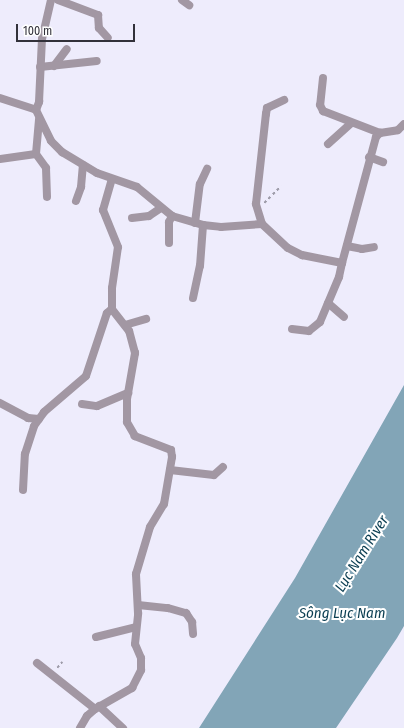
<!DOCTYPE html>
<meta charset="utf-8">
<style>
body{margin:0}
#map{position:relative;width:404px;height:728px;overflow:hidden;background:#eeecfc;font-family:"Fira Sans Condensed",sans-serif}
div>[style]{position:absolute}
.water>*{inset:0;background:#82a5b7}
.path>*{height:1.5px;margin-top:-0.75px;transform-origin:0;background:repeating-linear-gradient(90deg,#9d9ba8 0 3px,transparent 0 6px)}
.minor>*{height:8px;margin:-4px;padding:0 4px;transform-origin:4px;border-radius:4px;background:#a297a3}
span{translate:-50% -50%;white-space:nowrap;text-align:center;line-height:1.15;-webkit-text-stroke:4px #fff;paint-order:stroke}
.water-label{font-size:15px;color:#0b3e52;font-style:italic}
.scale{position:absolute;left:16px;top:24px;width:119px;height:18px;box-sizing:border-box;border:2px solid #32313a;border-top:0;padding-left:5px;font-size:12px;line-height:14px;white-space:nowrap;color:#32313a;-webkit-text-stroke:3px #fff;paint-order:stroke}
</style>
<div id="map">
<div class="water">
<i style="clip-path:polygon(404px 385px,404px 626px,397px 638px,336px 728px,199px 728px,295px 578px)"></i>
</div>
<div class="path">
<i style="left:264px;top:203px;width:24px;rotate:-45deg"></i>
<i style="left:57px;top:668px;width:8px;rotate:-50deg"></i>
</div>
<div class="minor">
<i style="left:58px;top:0;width:43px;rotate:20.6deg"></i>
<i style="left:98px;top:15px;width:13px;rotate:86deg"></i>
<i style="left:99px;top:28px;width:13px;rotate:48deg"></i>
<i style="left:182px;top:0;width:9px;rotate:36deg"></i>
<i style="left:54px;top:66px;width:21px;rotate:-53deg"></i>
<i style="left:40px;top:67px;width:57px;rotate:-6deg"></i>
<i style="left:323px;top:78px;width:27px;rotate:96deg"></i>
<i style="left:320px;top:105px;width:7px;rotate:63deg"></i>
<i style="left:323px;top:111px;width:61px;rotate:21.1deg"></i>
<i style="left:0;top:98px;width:38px;rotate:18deg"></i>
<i style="left:36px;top:110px;width:34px;rotate:64deg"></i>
<i style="left:51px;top:141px;width:16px;rotate:45deg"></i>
<i style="left:62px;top:152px;width:41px;rotate:31deg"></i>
<i style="left:97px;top:173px;width:42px;rotate:19.3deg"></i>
<i style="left:137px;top:187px;width:45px;rotate:39.6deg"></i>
<i style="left:172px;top:216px;width:32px;rotate:16deg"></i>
<i style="left:203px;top:225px;width:18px;rotate:6deg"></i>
<i style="left:221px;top:227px;width:41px;rotate:-4.2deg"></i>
<i style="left:262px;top:224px;width:35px;rotate:43deg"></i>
<i style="left:288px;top:248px;width:16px;rotate:27deg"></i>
<i style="left:302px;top:255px;width:41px;rotate:11.3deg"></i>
<i style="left:342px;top:263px;width:131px;rotate:-74.9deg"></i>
<i style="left:376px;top:137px;width:6px;rotate:-45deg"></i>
<i style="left:380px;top:133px;width:18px;rotate:-9deg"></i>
<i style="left:398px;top:130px;width:8px;rotate:-45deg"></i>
<i style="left:36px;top:110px;width:9px;rotate:-69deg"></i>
<i style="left:39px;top:102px;width:63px;rotate:-87.3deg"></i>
<i style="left:42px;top:39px;width:40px;rotate:-77deg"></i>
<i style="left:328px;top:144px;width:31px;rotate:-42deg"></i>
<i style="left:36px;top:154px;width:17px;rotate:54deg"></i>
<i style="left:46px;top:168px;width:29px;rotate:88deg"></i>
<i style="left:369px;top:157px;width:15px;rotate:20deg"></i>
<i style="left:0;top:159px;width:36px;rotate:-8deg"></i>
<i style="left:36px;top:154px;width:35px;rotate:-85deg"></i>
<i style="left:76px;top:201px;width:15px;rotate:-70deg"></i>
<i style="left:81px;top:187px;width:22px;rotate:-85deg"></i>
<i style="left:132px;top:218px;width:17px;rotate:-7deg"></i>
<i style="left:149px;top:216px;width:14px;rotate:-34deg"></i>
<i style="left:195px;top:223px;width:39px;rotate:-83deg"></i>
<i style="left:200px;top:184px;width:17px;rotate:-65deg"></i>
<i style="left:262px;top:224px;width:21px;rotate:-107deg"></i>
<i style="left:256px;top:204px;width:91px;rotate:-83.7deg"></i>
<i style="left:266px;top:114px;width:6px;rotate:-81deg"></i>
<i style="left:267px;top:108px;width:19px;rotate:-25deg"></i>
<i style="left:169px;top:243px;width:21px;rotate:-90deg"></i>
<i style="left:169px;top:222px;width:7px;rotate:-63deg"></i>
<i style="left:347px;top:246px;width:15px;rotate:11deg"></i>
<i style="left:362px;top:249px;width:12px;rotate:-9deg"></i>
<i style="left:193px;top:298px;width:33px;rotate:-78deg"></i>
<i style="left:200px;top:266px;width:41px;rotate:-85.8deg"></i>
<i style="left:328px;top:303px;width:21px;rotate:41deg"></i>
<i style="left:125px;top:325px;width:22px;rotate:-16deg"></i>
<i style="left:292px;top:329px;width:17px;rotate:7deg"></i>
<i style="left:309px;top:331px;width:14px;rotate:-39deg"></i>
<i style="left:320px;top:322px;width:49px;rotate:-67.1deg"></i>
<i style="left:339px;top:277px;width:14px;rotate:-78deg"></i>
<i style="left:0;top:403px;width:32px;rotate:28deg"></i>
<i style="left:28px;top:418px;width:11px;rotate:5deg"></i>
<i style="left:82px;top:404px;width:15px;rotate:8deg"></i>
<i style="left:97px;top:406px;width:34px;rotate:-23deg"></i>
<i style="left:170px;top:470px;width:44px;rotate:6.5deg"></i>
<i style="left:214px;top:475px;width:12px;rotate:-42deg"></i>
<i style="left:23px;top:490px;width:36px;rotate:-87deg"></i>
<i style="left:25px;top:454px;width:29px;rotate:-72deg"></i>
<i style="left:34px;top:426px;width:17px;rotate:-54deg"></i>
<i style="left:44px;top:412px;width:55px;rotate:-40.6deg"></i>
<i style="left:86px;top:376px;width:66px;rotate:-71.6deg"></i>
<i style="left:107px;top:313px;width:6px;rotate:-39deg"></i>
<i style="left:138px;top:605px;width:30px;rotate:6deg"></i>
<i style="left:168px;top:608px;width:19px;rotate:16deg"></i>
<i style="left:186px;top:613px;width:11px;rotate:56deg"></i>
<i style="left:192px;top:622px;width:12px;rotate:85deg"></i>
<i style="left:96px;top:637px;width:41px;rotate:-14deg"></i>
<i style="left:37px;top:663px;width:74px;rotate:38.4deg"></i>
<i style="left:99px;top:706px;width:33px;rotate:43deg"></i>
<i style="left:80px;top:728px;width:14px;rotate:-60deg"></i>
<i style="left:87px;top:716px;width:11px;rotate:-41deg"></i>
<i style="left:95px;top:709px;width:43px;rotate:-29.6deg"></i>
<i style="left:132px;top:688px;width:20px;rotate:-63deg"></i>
<i style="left:141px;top:670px;width:12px;rotate:-90deg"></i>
<i style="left:141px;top:658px;width:15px;rotate:-113deg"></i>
<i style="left:135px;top:644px;width:31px;rotate:-84deg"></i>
<i style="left:138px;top:613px;width:39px;rotate:-93deg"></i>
<i style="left:136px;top:574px;width:49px;rotate:-73.4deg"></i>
<i style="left:150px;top:527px;width:27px;rotate:-59deg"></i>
<i style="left:164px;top:504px;width:48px;rotate:-80.3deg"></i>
<i style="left:172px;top:457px;width:7px;rotate:-98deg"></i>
<i style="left:171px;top:450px;width:39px;rotate:-159deg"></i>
<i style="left:135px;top:436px;width:16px;rotate:-120deg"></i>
<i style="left:127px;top:422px;width:23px;rotate:-90deg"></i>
<i style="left:127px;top:399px;width:47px;rotate:-80.1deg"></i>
<i style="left:135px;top:353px;width:23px;rotate:-105deg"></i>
<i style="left:129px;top:331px;width:28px;rotate:-128deg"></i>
<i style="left:112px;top:309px;width:21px;rotate:-90deg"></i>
<i style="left:112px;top:288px;width:41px;rotate:-81.7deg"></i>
<i style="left:118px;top:247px;width:40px;rotate:-112deg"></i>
<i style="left:103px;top:210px;width:32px;rotate:-74deg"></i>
</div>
<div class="water-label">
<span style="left:362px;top:554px;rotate:-58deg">Lục Nam River</span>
<span style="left:342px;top:614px">Sông Lục Nam</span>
</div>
<div class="scale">100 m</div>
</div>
